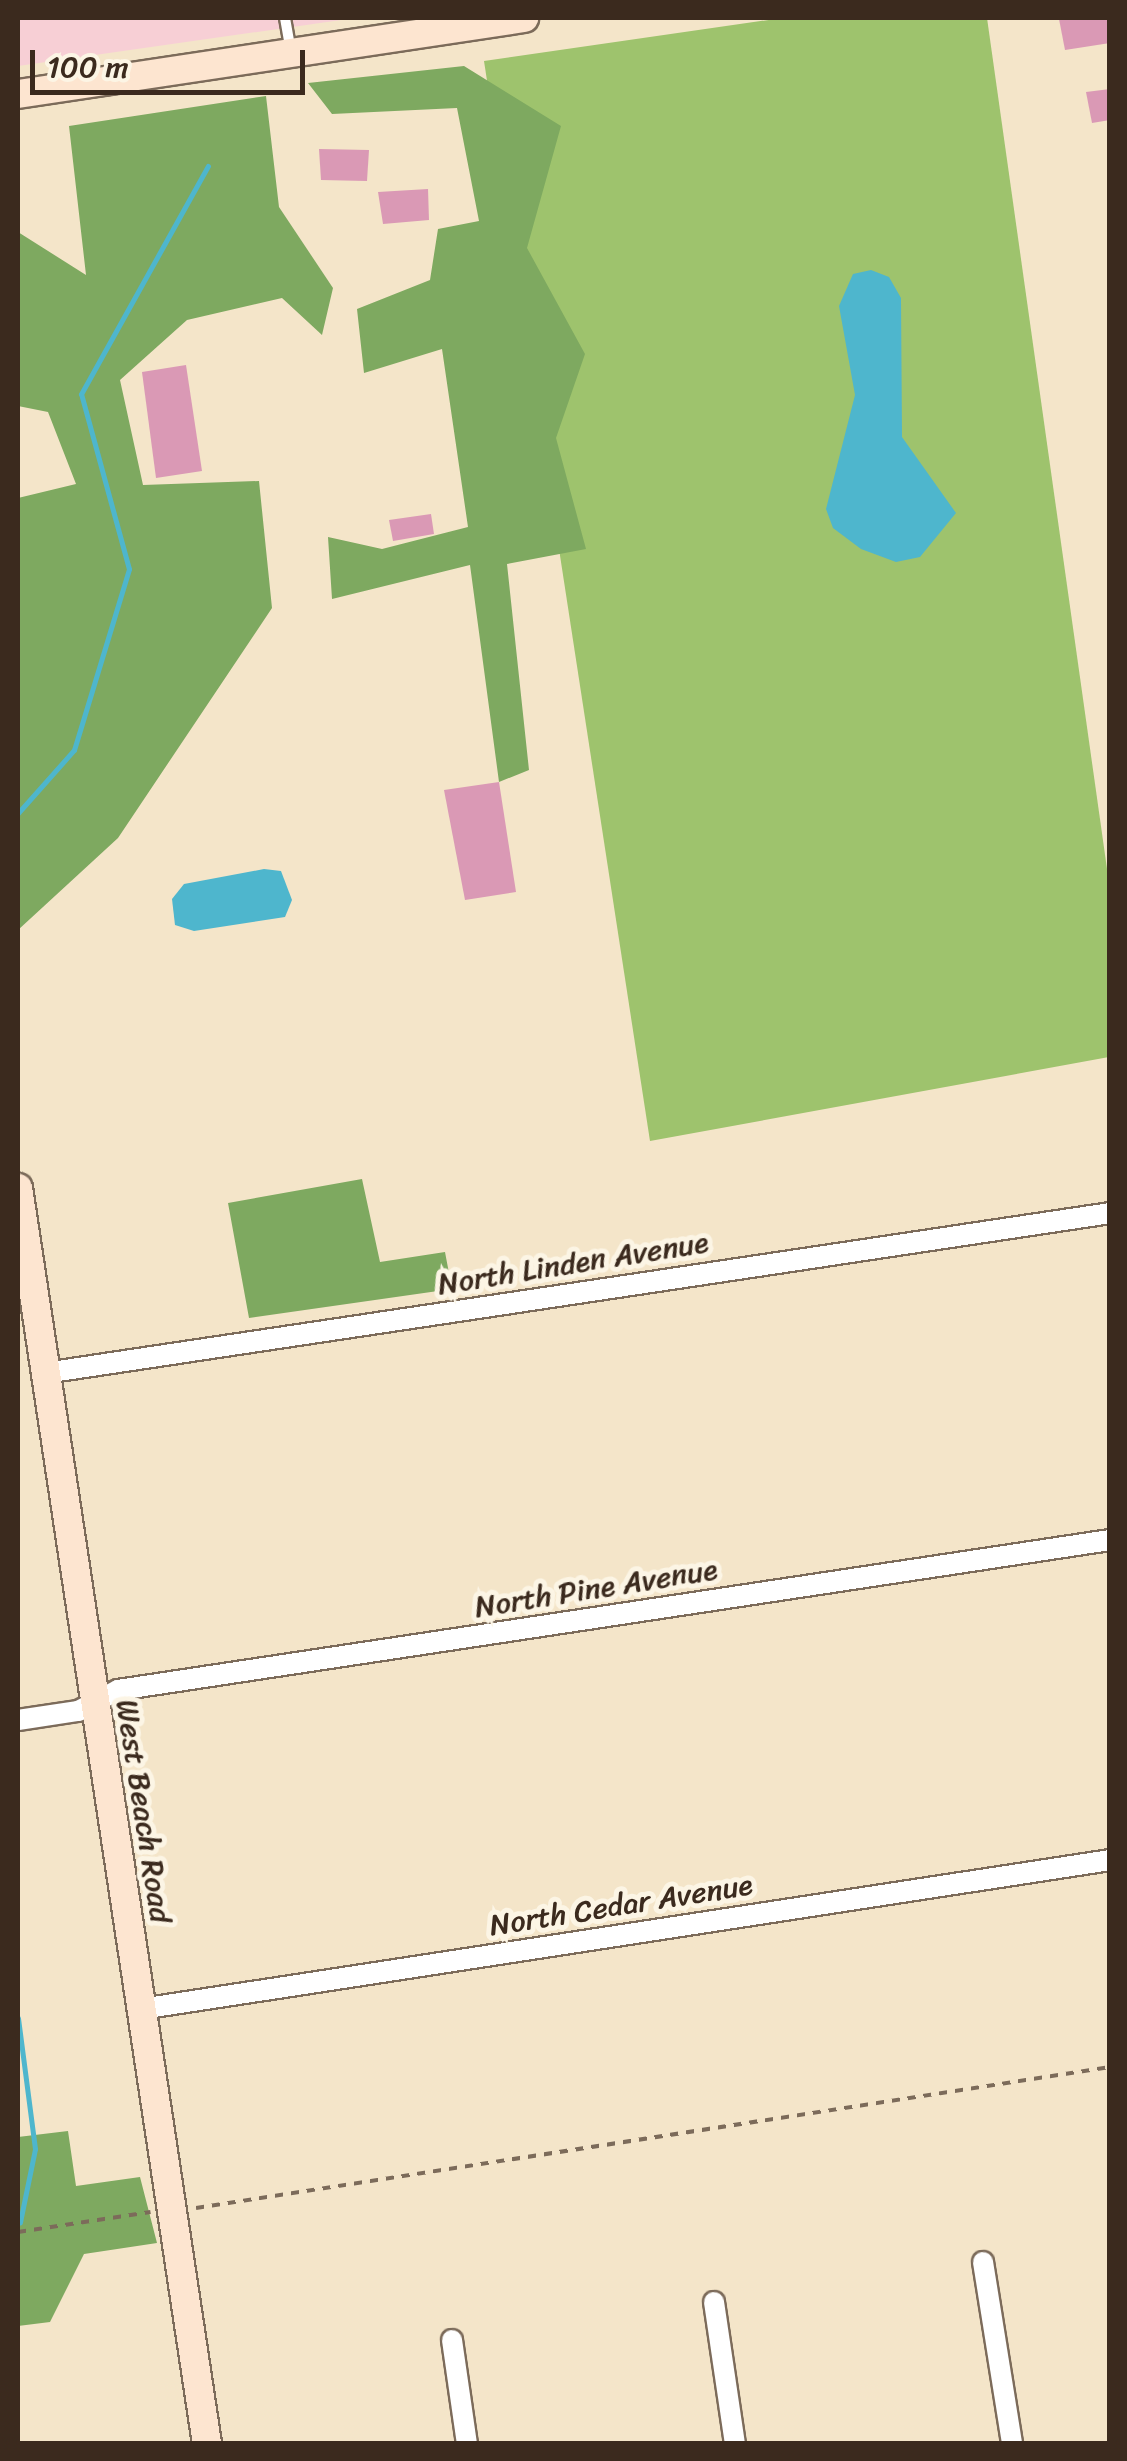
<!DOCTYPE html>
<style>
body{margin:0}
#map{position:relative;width:1127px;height:2461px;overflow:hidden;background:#f4e5c9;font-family:Sriracha,sans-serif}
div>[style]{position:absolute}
.built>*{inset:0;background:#f7cfd5}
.green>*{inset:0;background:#9ec36d}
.forest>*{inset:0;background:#7ea960}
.water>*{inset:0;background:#4eb6cd}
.stream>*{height:5px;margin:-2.5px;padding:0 2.5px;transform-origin:2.5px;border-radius:2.5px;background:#4eb6cd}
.building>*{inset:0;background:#da99b5}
.path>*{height:4px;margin-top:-2px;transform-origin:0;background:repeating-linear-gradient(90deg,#7c6b5a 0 8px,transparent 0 16px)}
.roads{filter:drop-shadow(2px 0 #7c6b5a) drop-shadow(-2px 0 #7c6b5a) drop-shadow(0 2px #7c6b5a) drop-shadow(0 -2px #7c6b5a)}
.lane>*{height:10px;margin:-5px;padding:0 5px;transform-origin:5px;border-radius:5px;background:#fff}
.street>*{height:20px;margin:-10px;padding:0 10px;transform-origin:10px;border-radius:10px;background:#fff}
.secondary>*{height:28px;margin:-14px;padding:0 14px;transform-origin:14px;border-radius:14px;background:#fde5d0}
span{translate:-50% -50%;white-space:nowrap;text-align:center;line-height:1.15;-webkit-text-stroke:10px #fcf5e5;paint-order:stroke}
.street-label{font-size:30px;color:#3b2a1e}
.frame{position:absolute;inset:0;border:20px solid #3b2a1e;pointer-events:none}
.scale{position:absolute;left:30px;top:50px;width:275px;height:45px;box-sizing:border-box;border:5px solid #3b2a1e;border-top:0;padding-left:12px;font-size:30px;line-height:35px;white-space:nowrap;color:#3b2a1e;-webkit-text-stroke:8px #fcf5e5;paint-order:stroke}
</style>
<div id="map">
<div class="built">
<i style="clip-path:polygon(18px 18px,355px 18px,18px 66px)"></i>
</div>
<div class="green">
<i style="clip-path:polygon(782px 18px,987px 18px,1109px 883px,1109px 1057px,650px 1141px,484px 61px)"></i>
</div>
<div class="forest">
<i style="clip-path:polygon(464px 66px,561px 126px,527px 248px,585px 354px,556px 438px,586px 549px,507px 564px,529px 770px,499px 782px,470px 565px,332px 599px,328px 537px,382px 549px,468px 527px,442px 349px,364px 373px,357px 309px,430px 280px,438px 229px,479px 221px,457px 108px,332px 114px,308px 83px)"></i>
<i style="clip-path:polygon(266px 96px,279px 207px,333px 288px,322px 335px,282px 298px,187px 320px,120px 380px,143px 485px,259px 481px,272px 608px,118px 838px,18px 930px,18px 498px,76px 484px,48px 412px,18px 406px,18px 232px,86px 275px,69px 126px)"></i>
<i style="clip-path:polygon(362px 1179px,380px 1262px,445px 1252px,452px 1289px,249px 1318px,228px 1203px)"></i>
<i style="clip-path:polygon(68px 2131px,76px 2186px,140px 2177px,157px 2243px,84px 2254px,50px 2322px,18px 2326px,18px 2137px)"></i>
</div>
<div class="water">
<i style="clip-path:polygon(871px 270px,889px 277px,901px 298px,902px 437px,956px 513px,920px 557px,896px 562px,861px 549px,833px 528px,826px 509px,855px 395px,839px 306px,853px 274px)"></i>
<i style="clip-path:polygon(264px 869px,281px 871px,292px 900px,285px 917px,194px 931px,175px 925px,172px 899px,184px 884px)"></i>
</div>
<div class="stream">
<i style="left:18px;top:813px;width:84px;rotate:-48.4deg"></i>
<i style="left:74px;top:750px;width:189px;rotate:-73.1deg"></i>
<i style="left:129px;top:569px;width:181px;rotate:-105.3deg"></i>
<i style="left:81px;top:394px;width:261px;rotate:-60.9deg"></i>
<i style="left:18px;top:2018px;width:132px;rotate:82.6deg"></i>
<i style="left:35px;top:2149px;width:75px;rotate:101.6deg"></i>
</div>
<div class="building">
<i style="clip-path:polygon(1109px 18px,1110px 43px,1065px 50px,1059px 19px)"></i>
<i style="clip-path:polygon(1110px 89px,1110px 120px,1092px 123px,1086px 92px)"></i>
<i style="clip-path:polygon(319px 149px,369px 150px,367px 181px,321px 180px)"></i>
<i style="clip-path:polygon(428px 189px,429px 220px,383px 224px,378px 192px)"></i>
<i style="clip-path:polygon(186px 365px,202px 471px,156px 478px,142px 372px)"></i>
<i style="clip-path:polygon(431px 514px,434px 534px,393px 541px,389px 520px)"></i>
<i style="clip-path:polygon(499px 782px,516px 892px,465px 900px,444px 790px)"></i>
</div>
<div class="path">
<i style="left:196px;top:2208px;width:925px;rotate:-8.77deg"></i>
<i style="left:18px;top:2232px;width:134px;rotate:-8.6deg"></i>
</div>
<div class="roads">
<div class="lane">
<i style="left:285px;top:18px;width:34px;rotate:80deg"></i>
</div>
<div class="street">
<i style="left:45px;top:1373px;width:1077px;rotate:-8.54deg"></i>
<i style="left:18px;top:1720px;width:61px;rotate:-8.5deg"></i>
<i style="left:78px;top:1711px;width:45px;rotate:-27.7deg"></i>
<i style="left:118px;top:1690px;width:1003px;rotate:-8.6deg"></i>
<i style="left:141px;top:2009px;width:980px;rotate:-8.74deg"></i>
<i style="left:983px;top:2262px;width:184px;rotate:80.9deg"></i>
<i style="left:714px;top:2302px;width:144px;rotate:81.6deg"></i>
<i style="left:452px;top:2340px;width:105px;rotate:81.8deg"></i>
</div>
<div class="secondary">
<i style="left:18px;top:94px;width:512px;rotate:-8.54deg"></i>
<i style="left:18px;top:1188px;width:1270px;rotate:81.44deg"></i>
</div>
</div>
<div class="street-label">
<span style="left:573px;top:1263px;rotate:-9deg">North Linden Avenue</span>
<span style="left:596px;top:1588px;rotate:-9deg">North Pine Avenue</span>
<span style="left:144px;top:1811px;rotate:81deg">West Beach Road</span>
<span style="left:621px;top:1905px;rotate:-9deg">North Cedar Avenue</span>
</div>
<div class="frame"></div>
<div class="scale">100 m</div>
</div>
